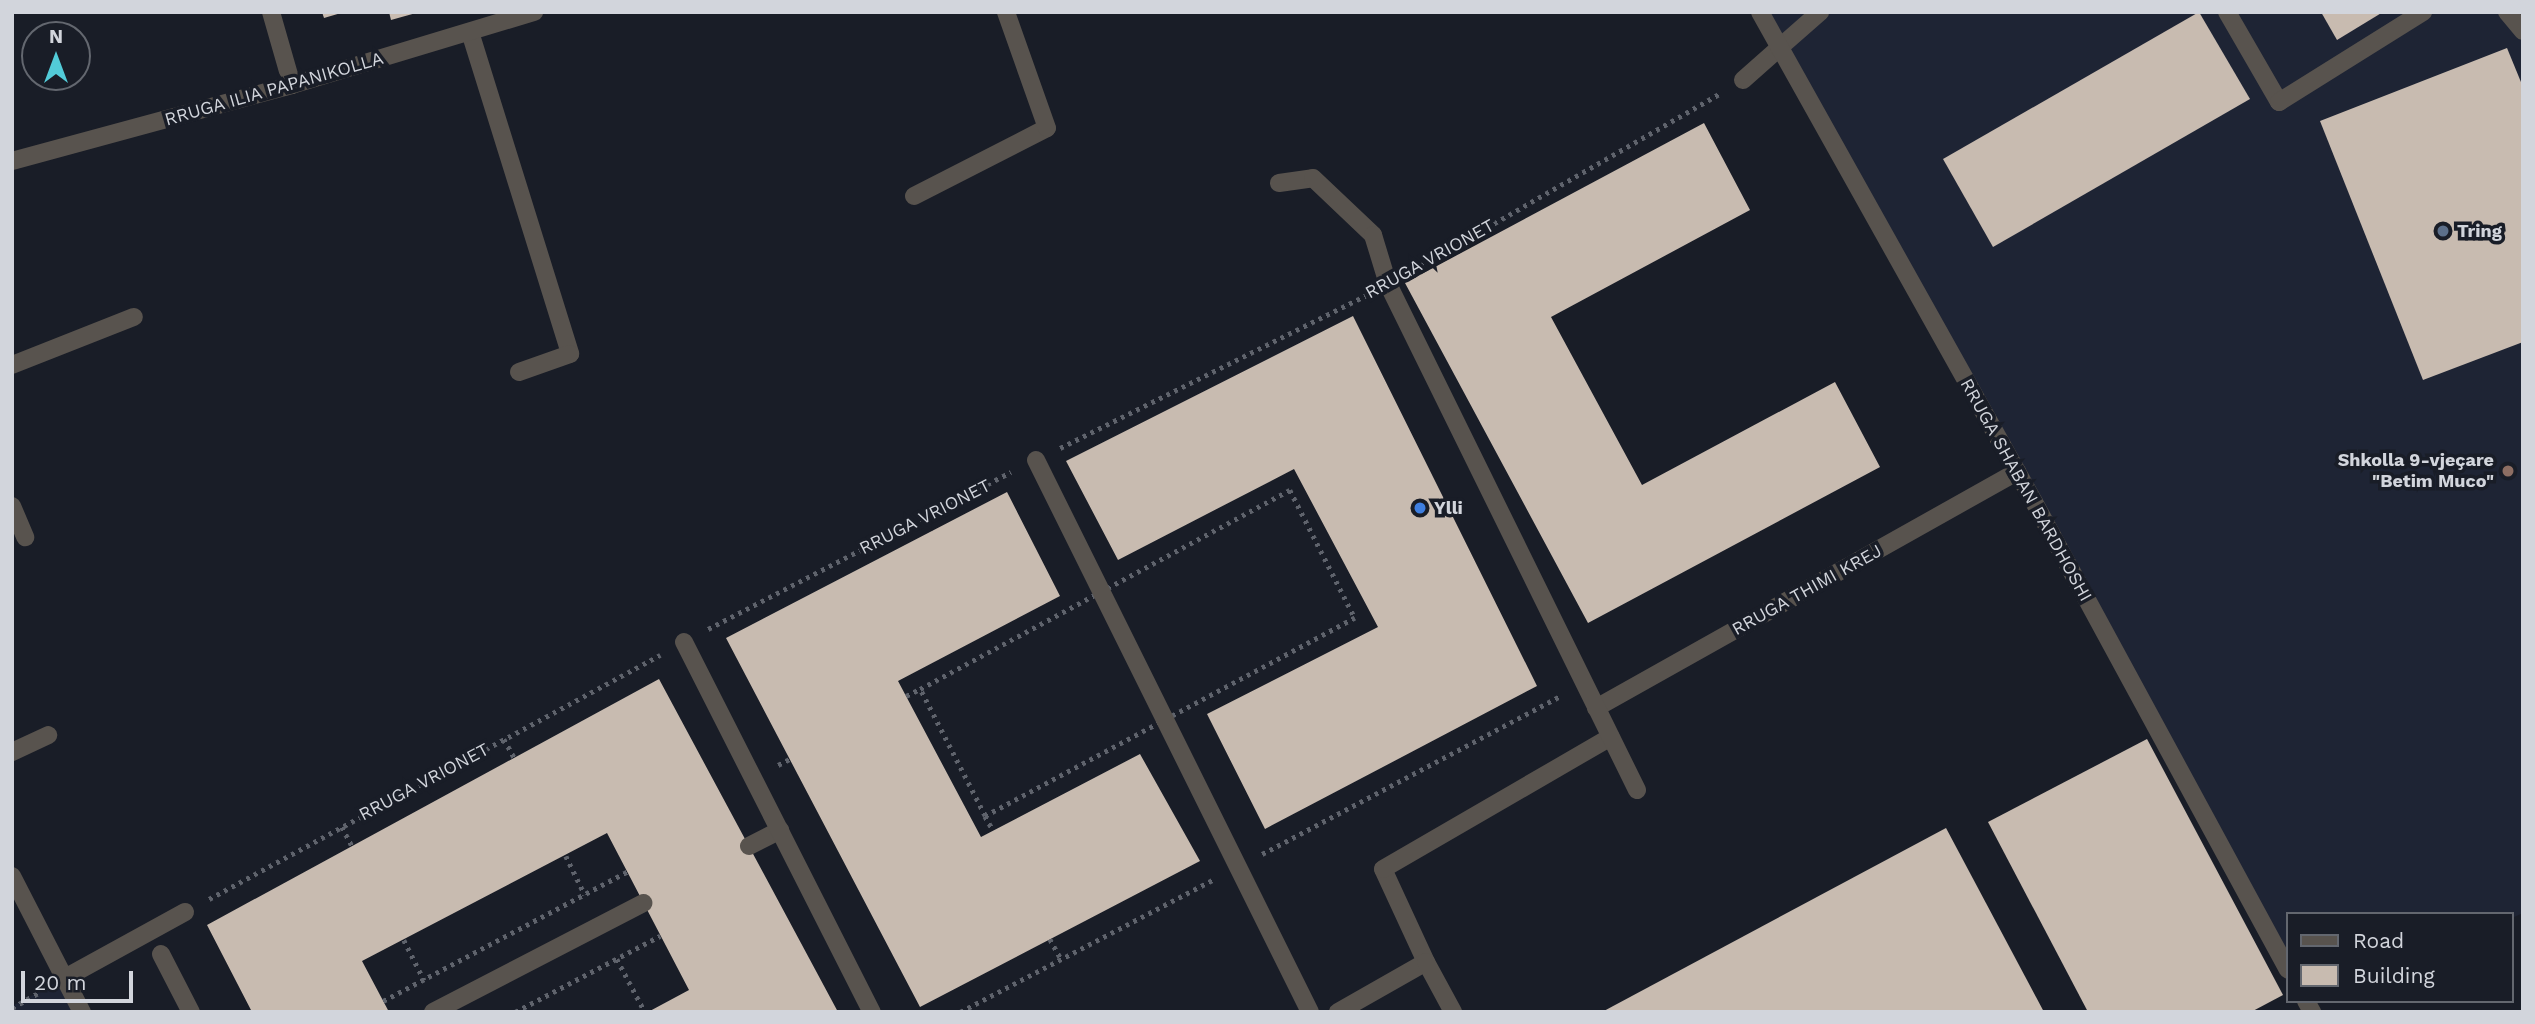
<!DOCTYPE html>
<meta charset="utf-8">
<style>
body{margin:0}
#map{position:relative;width:2535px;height:1024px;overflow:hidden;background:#191d27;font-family:"Work Sans",sans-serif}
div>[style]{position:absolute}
.built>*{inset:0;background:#1e2434}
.building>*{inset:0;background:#c8bbb0}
.path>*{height:4.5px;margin-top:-2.25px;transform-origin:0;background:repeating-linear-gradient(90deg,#5f636c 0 3.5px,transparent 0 8.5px)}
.service>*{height:18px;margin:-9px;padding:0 9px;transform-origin:9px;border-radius:9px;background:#58534e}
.minor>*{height:18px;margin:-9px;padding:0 9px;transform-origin:9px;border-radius:9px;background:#58534e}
.tertiary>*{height:18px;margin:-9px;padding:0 9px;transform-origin:9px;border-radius:9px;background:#58534e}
.dots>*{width:19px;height:19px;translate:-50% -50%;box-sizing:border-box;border:4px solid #191d27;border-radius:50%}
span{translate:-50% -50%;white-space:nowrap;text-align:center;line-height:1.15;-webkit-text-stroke:7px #191d27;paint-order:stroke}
.street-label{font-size:18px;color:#d2d5dc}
.poi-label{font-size:18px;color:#d2d5dc;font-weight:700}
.left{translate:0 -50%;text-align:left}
.right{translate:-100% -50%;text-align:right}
.frame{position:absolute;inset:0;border:14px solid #d2d5dc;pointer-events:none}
.legend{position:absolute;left:2286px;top:912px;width:228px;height:91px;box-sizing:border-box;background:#191d27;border:2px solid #63676f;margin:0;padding:9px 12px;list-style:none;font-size:21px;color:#d2d5dc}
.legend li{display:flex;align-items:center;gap:14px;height:35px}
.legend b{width:35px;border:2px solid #63676f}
.north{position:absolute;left:21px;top:21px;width:70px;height:70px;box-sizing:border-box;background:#191d27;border:2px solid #63676f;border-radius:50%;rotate:0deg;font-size:19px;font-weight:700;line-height:28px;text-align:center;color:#d2d5dc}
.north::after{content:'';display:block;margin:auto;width:24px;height:32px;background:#52cbd8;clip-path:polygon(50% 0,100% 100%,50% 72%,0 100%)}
.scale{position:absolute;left:21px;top:971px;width:112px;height:32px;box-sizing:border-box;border:4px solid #d2d5dc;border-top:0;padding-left:9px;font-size:21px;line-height:24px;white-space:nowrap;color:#d2d5dc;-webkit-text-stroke:5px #191d27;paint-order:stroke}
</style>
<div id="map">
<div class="built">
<i style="clip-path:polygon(1760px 12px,2523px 12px,2523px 913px,2512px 918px,2512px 914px,2288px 914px,2288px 970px)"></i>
<i style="clip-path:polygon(65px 978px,82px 1012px,12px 1012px,12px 1006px)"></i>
</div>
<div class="building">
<i style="clip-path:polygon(322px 12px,341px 12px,341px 13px,324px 18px)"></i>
<i style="clip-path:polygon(389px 12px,416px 12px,416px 13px,391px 20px)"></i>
<i style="clip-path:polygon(2199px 12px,2250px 99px,1993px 247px,1943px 159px)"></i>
<i style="clip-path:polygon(2321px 12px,2383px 12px,2337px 40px)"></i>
<i style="clip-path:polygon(2507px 48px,2523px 87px,2523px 342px,2423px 380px,2320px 121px)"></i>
<i style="clip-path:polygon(1704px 123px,1750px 210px,1551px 317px,1642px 485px,1835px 382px,1880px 467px,1588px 623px,1405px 283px)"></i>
<i style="clip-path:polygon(1353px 316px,1537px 686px,1265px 829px,1207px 714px,1378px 627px,1294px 469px,1118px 560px,1066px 461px)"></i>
<i style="clip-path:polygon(1007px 492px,1060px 596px,898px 681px,981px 837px,1140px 754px,1200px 861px,920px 1007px,726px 638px)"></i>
<i style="clip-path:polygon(659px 679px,838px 1012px,648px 1012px,689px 990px,607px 833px,362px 961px,389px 1012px,252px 1012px,207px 925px)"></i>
<i style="clip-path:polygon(2147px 739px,2283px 995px,2251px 1012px,2088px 1012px,1988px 822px)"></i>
<i style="clip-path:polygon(1946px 828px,2044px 1012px,1602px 1012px)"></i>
</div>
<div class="path">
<i style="left:1413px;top:270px;width:355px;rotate:-29.9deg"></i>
<i style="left:1060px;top:448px;width:341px;rotate:-26.5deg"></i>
<i style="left:1290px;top:490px;width:144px;rotate:63.1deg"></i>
<i style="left:1355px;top:618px;width:420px;rotate:151.8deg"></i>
<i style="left:985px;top:816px;width:143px;rotate:-117.1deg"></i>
<i style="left:920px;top:689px;width:420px;rotate:-28.3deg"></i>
<i style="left:708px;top:629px;width:341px;rotate:-27.4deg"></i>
<i style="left:906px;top:696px;width:16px;rotate:-27deg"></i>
<i style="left:504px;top:739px;width:21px;rotate:61deg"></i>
<i style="left:778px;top:765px;width:13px;rotate:-27deg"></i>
<i style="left:985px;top:816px;width:16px;rotate:60deg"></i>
<i style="left:342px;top:827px;width:21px;rotate:62deg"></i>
<i style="left:1262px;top:854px;width:337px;rotate:-27.9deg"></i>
<i style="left:566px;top:856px;width:43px;rotate:64deg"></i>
<i style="left:209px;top:899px;width:513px;rotate:-28.41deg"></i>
<i style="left:1050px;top:939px;width:23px;rotate:61deg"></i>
<i style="left:404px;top:940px;width:45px;rotate:63.4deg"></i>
<i style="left:617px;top:959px;width:60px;rotate:62.2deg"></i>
<i style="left:383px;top:1001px;width:276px;rotate:-27.9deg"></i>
<i style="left:12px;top:1008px;width:32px;rotate:-30deg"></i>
<i style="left:515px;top:1012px;width:164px;rotate:-27.7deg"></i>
<i style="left:960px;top:1012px;width:287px;rotate:-27.6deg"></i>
</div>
<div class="service">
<i style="left:2227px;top:12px;width:104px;rotate:60deg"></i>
<i style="left:2507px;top:12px;width:25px;rotate:50deg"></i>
<i style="left:470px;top:32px;width:337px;rotate:72.7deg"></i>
<i style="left:570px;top:354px;width:54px;rotate:160.6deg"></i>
<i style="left:1743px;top:80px;width:48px;rotate:-41.6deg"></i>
<i style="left:1279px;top:183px;width:34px;rotate:-8deg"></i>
<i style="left:1313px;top:178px;width:83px;rotate:43.5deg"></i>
<i style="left:1373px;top:235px;width:51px;rotate:73deg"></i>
<i style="left:914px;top:196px;width:149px;rotate:-27.1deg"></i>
<i style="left:1047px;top:128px;width:123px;rotate:-109.5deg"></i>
<i style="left:12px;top:365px;width:131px;rotate:-21.5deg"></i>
<i style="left:1596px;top:708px;width:483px;rotate:-29.3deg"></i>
<i style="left:12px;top:752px;width:40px;rotate:-25deg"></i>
<i style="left:749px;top:846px;width:35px;rotate:-27deg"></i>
<i style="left:12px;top:876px;width:153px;rotate:62.8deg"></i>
<i style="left:1426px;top:962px;width:102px;rotate:-114.8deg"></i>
<i style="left:1383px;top:869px;width:263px;rotate:-30.1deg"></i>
<i style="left:65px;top:978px;width:137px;rotate:-28.8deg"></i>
<i style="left:433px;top:1012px;width:237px;rotate:-27.4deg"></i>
</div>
<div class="minor">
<i style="left:271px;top:12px;width:76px;rotate:74deg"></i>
<i style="left:1779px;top:48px;width:55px;rotate:-41.3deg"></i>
<i style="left:2279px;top:102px;width:170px;rotate:-32deg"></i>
<i style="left:1388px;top:284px;width:564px;rotate:63.8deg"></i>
<i style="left:1036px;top:460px;width:616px;rotate:63.6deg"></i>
<i style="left:12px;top:506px;width:34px;rotate:67deg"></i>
<i style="left:684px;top:642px;width:415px;rotate:63.1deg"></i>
<i style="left:161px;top:954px;width:65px;rotate:62.7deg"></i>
<i style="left:1338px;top:1012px;width:101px;rotate:-29.6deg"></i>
<i style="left:1426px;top:962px;width:57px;rotate:61.6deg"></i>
</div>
<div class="tertiary">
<i style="left:1760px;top:12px;width:561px;rotate:60.79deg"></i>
<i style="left:2034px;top:502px;width:532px;rotate:61.51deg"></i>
<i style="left:12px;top:161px;width:290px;rotate:-15.2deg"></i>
<i style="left:292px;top:85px;width:253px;rotate:-16.8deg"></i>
<i style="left:2306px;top:1001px;width:13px;rotate:61deg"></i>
</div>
<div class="dots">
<i style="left:2443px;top:231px;background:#5c6f8a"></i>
<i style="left:2508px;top:471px;background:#8d6e63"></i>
<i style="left:1420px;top:508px;background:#3f7fe0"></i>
</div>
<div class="street-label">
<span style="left:274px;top:89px;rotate:-16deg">RRUGA ILIA PAPANIKOLLA</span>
<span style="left:1430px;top:259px;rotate:-29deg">RRUGA VRIONET</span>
<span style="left:2026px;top:490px;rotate:61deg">RRUGA SHABAN BARDHOSHI</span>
<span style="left:925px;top:517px;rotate:-27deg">RRUGA VRIONET</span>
<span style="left:1807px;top:590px;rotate:-29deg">RRUGA THIMI KREJ</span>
<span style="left:424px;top:782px;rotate:-28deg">RRUGA VRIONET</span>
</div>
<div class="poi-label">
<span class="left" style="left:2457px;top:231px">Tring</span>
<span class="right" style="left:2494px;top:471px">Shkolla 9-vjeçare<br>"Betim Muco"</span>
<span class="left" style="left:1434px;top:508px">Ylli</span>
</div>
<div class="frame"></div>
<ul class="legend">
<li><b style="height:9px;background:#58534e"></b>Road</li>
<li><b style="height:19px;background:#c8bbb0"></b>Building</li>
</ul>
<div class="north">N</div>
<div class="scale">20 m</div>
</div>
